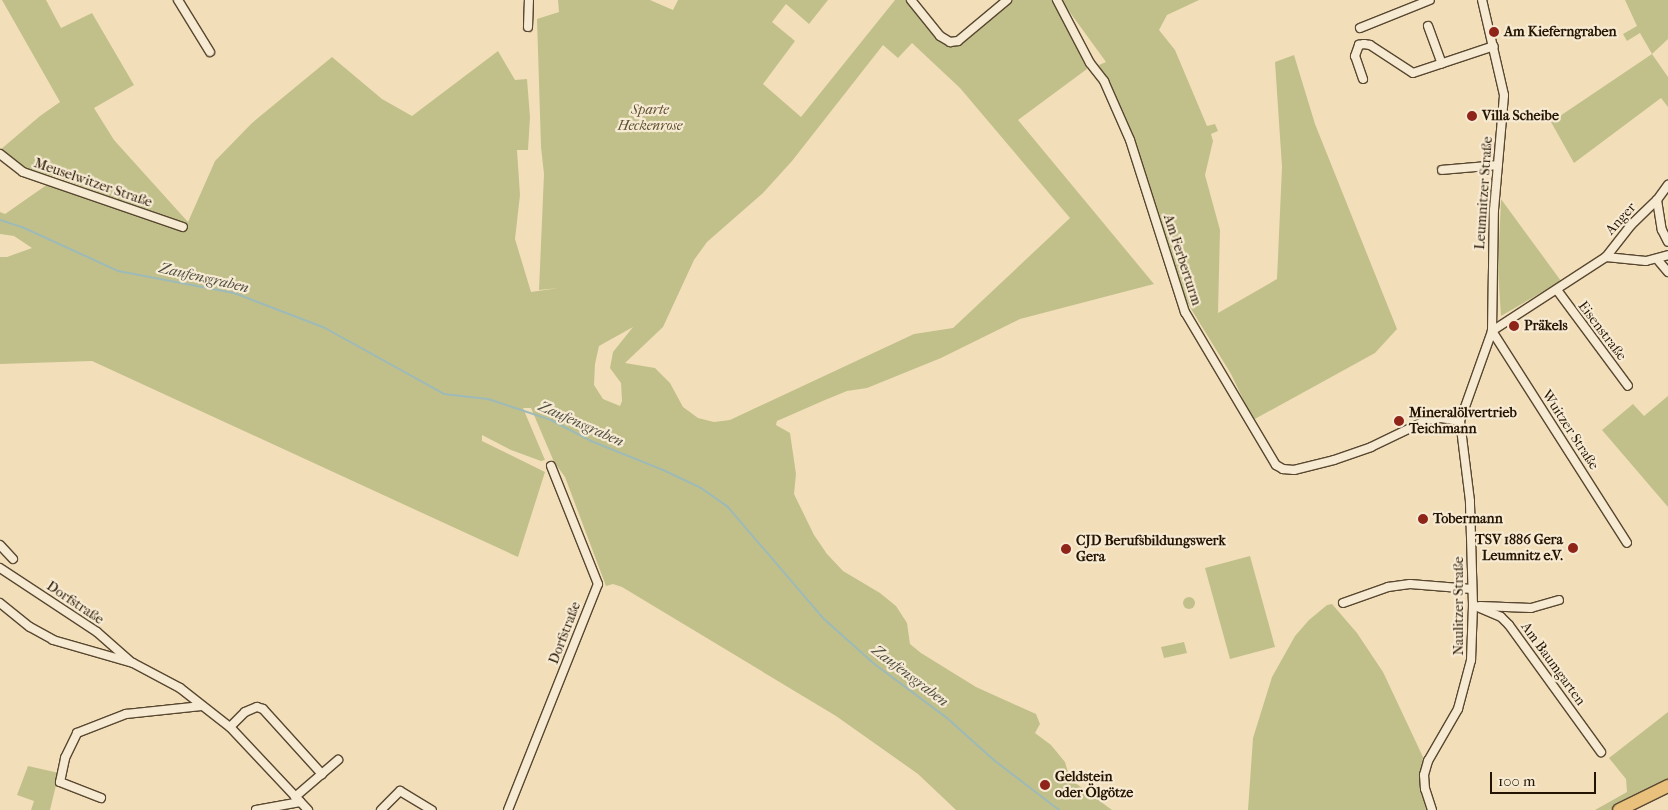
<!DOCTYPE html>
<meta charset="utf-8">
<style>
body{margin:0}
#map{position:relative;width:1668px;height:810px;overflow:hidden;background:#f2dfb9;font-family:"IM FELL French Canon",serif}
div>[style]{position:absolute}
.green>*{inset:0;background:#c1c08b}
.round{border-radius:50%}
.stream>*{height:2px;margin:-1px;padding:0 1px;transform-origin:1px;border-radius:1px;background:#9ebab8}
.roads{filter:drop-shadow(1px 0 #584730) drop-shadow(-1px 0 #584730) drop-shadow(0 1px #584730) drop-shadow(0 -1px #584730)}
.street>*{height:8px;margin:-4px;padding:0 4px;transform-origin:4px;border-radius:4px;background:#f7ead2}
.primary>*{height:12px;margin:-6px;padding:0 6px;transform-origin:6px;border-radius:6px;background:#e9c07c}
.dots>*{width:14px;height:14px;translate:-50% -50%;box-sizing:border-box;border:2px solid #f7ead2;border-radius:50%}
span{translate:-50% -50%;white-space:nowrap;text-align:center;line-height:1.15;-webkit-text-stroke:4.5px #f7ead2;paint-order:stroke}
.poi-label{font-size:14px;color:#241402;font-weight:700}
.left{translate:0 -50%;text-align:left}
.right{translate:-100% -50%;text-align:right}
.park-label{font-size:14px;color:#5b5032;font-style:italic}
.street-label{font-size:14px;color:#241402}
.water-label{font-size:15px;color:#4f4e42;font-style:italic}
.scale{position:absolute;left:1490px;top:772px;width:106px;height:22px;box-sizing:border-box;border:2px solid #241402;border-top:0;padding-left:6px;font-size:15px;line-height:18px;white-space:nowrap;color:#241402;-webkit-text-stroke:4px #f7ead2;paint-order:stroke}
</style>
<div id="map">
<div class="green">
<i style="clip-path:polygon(evenodd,2px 0,46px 0,61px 28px,92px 13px,134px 85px,94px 108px,114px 140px,188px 222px,215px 161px,252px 123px,332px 57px,382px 99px,412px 116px,498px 51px,515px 80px,527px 79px,530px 117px,528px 150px,517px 150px,520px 195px,515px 239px,531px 292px,559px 288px,539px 290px,544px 174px,541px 147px,537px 19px,559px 12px,558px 0,650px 0,673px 10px,678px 0,828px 0,809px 24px,786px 4px,772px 22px,795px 41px,763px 84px,801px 117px,895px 0,906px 0,942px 43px,950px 47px,958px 45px,1013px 0,1053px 0,1087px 69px,1018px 120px,1154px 284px,1020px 319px,941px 358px,867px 388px,847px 391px,825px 400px,777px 421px,776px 425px,790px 433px,796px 474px,794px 494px,814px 535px,827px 554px,843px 571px,880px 593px,896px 606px,907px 623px,910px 644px,921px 653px,976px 687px,1036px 714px,1040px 724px,1035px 733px,1051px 745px,1065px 762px,1070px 779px,1112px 810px,956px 810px,918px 774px,836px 716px,622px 587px,613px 584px,606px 586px,565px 477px,554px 462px,531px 408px,523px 408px,545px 460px,541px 461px,511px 450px,482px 435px,482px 441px,545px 472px,518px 557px,92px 361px,0 364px,0 257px,7px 257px,32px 248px,14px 236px,0 234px,0 212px,5px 214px,48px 184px,140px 215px,142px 209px,57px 177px,22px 168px,0 150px,40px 116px,60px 102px,2px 0,912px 43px,960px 88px,1070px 218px,953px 328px,914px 334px,730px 420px,714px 422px,698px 418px,683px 407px,670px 383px,655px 368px,625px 363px,663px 327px,694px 260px,707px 242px,763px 193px,792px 161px,883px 45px,898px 58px,912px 43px,2px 0,633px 327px,613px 352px,610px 368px,621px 383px,622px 401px,620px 406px,603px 399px,594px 385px,595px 364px,599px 346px,633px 327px)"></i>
<i style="clip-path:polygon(1061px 0,1199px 0,1167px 15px,1159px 30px,1175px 50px,1207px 126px,1215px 124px,1218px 131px,1211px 134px,1213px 141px,1205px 175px,1220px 230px,1218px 313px,1277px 279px,1282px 167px,1275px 62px,1294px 55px,1315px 124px,1397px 329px,1375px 353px,1253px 420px,1231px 374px,1185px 299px,1130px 132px,1099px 65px,1106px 62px)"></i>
<i style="clip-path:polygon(1625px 0,1668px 0,1668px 39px,1652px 54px,1668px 77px,1668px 107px,1661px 98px,1574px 163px,1551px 122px,1652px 54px,1640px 33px,1627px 41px,1623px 34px,1637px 26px)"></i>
<i style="clip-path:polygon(1501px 199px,1561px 281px,1501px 316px,1498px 270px)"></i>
<i style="clip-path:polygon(1668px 396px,1668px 507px,1602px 430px,1633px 404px,1644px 416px)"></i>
<i style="clip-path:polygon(1250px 556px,1275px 647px,1230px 659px,1205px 568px)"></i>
<i class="round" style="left:1183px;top:597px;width:12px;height:12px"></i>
<i style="clip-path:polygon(1332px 604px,1357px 633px,1383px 672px,1423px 757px,1420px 781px,1426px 810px,1248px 810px,1253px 738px,1272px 677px,1295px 636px,1309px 620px,1327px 605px)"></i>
<i style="clip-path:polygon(1184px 642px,1187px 653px,1164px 658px,1161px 647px)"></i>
<i style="clip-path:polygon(1668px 712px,1668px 783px,1610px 810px,1595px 810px,1627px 792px,1626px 779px,1609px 758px)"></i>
<i style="clip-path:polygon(28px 766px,59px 773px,50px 810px,31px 810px,34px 801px,17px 795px)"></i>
</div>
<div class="stream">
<i style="left:0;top:220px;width:23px;rotate:18deg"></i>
<i style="left:22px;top:227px;width:106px;rotate:24.6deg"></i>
<i style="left:118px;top:271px;width:118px;rotate:10.7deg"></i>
<i style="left:234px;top:293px;width:97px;rotate:21deg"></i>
<i style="left:325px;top:328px;width:136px;rotate:29deg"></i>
<i style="left:444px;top:394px;width:44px;rotate:6.5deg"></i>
<i style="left:488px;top:399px;width:66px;rotate:18.4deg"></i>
<i style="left:551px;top:420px;width:45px;rotate:27.7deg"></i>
<i style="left:591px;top:441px;width:78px;rotate:21.9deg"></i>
<i style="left:663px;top:470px;width:42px;rotate:25.3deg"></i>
<i style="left:701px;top:488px;width:32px;rotate:35deg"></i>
<i style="left:727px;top:506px;width:149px;rotate:49.4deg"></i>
<i style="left:824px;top:619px;width:66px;rotate:41.9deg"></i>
<i style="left:873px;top:663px;width:92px;rotate:36.6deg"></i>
<i style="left:947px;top:718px;width:64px;rotate:41.9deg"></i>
<i style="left:995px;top:761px;width:81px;rotate:37.4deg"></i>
</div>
<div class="roads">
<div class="street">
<i style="left:178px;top:0;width:61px;rotate:58.4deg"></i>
<i style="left:911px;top:0;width:46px;rotate:51.1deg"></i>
<i style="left:940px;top:36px;width:12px;rotate:31deg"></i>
<i style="left:950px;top:42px;width:8px;rotate:-7deg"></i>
<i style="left:958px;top:41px;width:64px;rotate:-39.9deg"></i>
<i style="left:1057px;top:0;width:71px;rotate:62.4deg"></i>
<i style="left:1090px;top:63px;width:23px;rotate:52deg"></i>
<i style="left:1104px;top:81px;width:64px;rotate:66.2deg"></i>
<i style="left:1130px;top:140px;width:181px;rotate:72.3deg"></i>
<i style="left:1185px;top:312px;width:178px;rotate:59.3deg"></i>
<i style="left:1276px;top:465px;width:8px;rotate:30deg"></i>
<i style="left:1283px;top:469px;width:11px;rotate:5deg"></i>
<i style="left:1294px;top:470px;width:41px;rotate:-14deg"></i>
<i style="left:1334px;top:460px;width:39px;rotate:-19deg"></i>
<i style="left:1371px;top:447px;width:62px;rotate:-25.7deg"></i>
<i style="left:1427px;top:420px;width:14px;rotate:-8deg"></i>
<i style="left:1441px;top:418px;width:19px;rotate:9deg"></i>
<i style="left:1428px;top:26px;width:40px;rotate:69.8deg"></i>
<i style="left:528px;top:27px;width:27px;rotate:-88deg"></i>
<i style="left:1360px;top:28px;width:75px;rotate:-21.8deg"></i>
<i style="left:1363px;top:79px;width:24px;rotate:-109deg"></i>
<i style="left:1355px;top:56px;width:12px;rotate:-70deg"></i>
<i style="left:1359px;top:45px;width:5px;rotate:-11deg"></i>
<i style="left:1364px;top:44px;width:6px;rotate:9deg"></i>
<i style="left:1370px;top:45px;width:51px;rotate:33.1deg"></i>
<i style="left:1413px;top:73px;width:85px;rotate:-18.4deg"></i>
<i style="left:0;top:154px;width:29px;rotate:38deg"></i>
<i style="left:23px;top:172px;width:169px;rotate:19deg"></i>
<i style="left:1442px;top:170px;width:56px;rotate:-5.1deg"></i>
<i style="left:1657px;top:200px;width:30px;rotate:81deg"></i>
<i style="left:1662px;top:230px;width:13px;rotate:63deg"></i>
<i style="left:1606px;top:257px;width:41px;rotate:-52deg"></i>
<i style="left:1631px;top:225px;width:36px;rotate:-44deg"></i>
<i style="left:1657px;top:200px;width:19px;rotate:-54deg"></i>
<i style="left:1657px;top:259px;width:17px;rotate:50deg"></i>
<i style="left:1557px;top:290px;width:119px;rotate:53.5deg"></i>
<i style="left:1492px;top:331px;width:251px;rotate:57.5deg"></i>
<i style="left:1492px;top:331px;width:136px;rotate:-33deg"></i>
<i style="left:1606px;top:257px;width:40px;rotate:5.7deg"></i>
<i style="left:1646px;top:261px;width:23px;rotate:-15deg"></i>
<i style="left:0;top:545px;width:19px;rotate:47deg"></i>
<i style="left:0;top:568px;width:116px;rotate:33.4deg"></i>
<i style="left:97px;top:632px;width:45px;rotate:41.4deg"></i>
<i style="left:0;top:603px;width:38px;rotate:39deg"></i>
<i style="left:30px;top:627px;width:26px;rotate:29deg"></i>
<i style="left:53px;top:640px;width:83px;rotate:16deg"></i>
<i style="left:133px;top:663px;width:53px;rotate:28deg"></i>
<i style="left:180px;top:688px;width:63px;rotate:38deg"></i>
<i style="left:230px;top:727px;width:114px;rotate:46.8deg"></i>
<i style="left:1343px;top:603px;width:48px;rotate:-19.6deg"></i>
<i style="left:1388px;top:587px;width:22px;rotate:-8deg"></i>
<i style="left:1410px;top:584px;width:62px;rotate:4.6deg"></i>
<i style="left:1473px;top:605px;width:30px;rotate:23deg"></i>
<i style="left:1501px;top:617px;width:11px;rotate:45deg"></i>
<i style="left:1509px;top:625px;width:157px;rotate:54.1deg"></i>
<i style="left:1480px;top:606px;width:51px;rotate:2.2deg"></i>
<i style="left:1531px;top:608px;width:29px;rotate:-16deg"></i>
<i style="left:230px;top:727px;width:21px;rotate:-45deg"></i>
<i style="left:245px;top:712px;width:13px;rotate:-23deg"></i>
<i style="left:257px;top:707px;width:6px;rotate:18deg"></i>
<i style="left:263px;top:709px;width:88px;rotate:47.8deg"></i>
<i style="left:295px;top:797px;width:57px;rotate:-40.7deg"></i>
<i style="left:101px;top:798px;width:44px;rotate:-158.7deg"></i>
<i style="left:60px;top:782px;width:25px;rotate:-78deg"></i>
<i style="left:65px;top:758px;width:28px;rotate:-64deg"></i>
<i style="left:77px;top:733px;width:53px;rotate:-21.2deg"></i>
<i style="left:126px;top:714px;width:76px;rotate:-6deg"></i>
<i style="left:256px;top:810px;width:45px;rotate:-10.3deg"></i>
<i style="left:381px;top:810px;width:27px;rotate:-45deg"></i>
<i style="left:400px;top:791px;width:37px;rotate:31deg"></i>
<i style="left:508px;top:810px;width:243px;rotate:-68.3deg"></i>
<i style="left:598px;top:584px;width:127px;rotate:-111.7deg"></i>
<i style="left:1432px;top:810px;width:22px;rotate:-108deg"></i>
<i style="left:1425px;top:789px;width:14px;rotate:-94deg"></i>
<i style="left:1424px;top:775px;width:15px;rotate:-74deg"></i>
<i style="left:1428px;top:761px;width:60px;rotate:-60deg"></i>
<i style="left:1458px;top:709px;width:51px;rotate:-75.1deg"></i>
<i style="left:1471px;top:660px;width:55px;rotate:-87.9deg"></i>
<i style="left:1473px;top:605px;width:104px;rotate:-91.7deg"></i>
<i style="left:1470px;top:501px;width:81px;rotate:-97.1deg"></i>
<i style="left:1460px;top:421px;width:96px;rotate:-70.4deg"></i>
<i style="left:1492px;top:331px;width:121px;rotate:-89.1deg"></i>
<i style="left:1494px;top:210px;width:115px;rotate:-85deg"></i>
<i style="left:1504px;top:95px;width:98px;rotate:-103deg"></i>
</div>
<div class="primary">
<i style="left:1619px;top:810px;width:55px;rotate:-26.1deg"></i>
</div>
</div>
<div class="dots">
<i style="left:1494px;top:32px;background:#8f2418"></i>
<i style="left:1472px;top:116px;background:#8f2418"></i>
<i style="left:1514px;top:326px;background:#8f2418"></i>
<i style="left:1399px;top:421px;background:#8f2418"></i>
<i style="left:1423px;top:519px;background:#8f2418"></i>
<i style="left:1573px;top:548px;background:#8f2418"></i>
<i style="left:1066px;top:549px;background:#8f2418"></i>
<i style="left:1045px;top:785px;background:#8f2418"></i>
</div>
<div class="poi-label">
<span class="left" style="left:1504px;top:32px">Am Kieferngraben</span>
<span class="left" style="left:1482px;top:116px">Villa Scheibe</span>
<span class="left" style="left:1524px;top:326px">Präkels</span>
<span class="left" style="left:1409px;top:421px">Mineralölvertrieb<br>Teichmann</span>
<span class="left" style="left:1433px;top:519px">Tobermann</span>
<span class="right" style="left:1563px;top:548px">TSV 1886 Gera<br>Leumnitz e.V.</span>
<span class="left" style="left:1076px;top:549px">CJD Berufsbildungswerk<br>Gera</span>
<span class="left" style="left:1055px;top:785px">Geldstein<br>oder Ölgötze</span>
</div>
<div class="park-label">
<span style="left:650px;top:118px">Sparte<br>Heckenrose</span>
</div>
<div class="street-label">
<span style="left:93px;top:183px;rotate:19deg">Meuselwitzer Straße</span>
<span style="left:1484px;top:193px;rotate:-86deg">Leumnitzer Straße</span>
<span style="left:1621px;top:219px;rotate:-48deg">Anger</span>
<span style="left:1182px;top:260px;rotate:72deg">Am Ferberturm</span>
<span style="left:1602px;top:331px;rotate:53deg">Eisenstraße</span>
<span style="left:1570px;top:430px;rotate:57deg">Wuitzer Straße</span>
<span style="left:75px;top:603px;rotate:34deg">Dorfstraße</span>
<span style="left:1459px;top:606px;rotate:-90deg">Naulitzer Straße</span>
<span style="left:565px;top:633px;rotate:-69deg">Dorfstraße</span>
<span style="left:1553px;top:664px;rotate:54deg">Am Baumgarten</span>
</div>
<div class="water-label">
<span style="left:204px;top:278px;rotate:13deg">Zaufensgraben</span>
<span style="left:581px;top:424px;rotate:24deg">Zaufensgraben</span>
<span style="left:910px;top:676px;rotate:37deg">Zaufensgraben</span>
</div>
<div class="scale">100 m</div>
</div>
